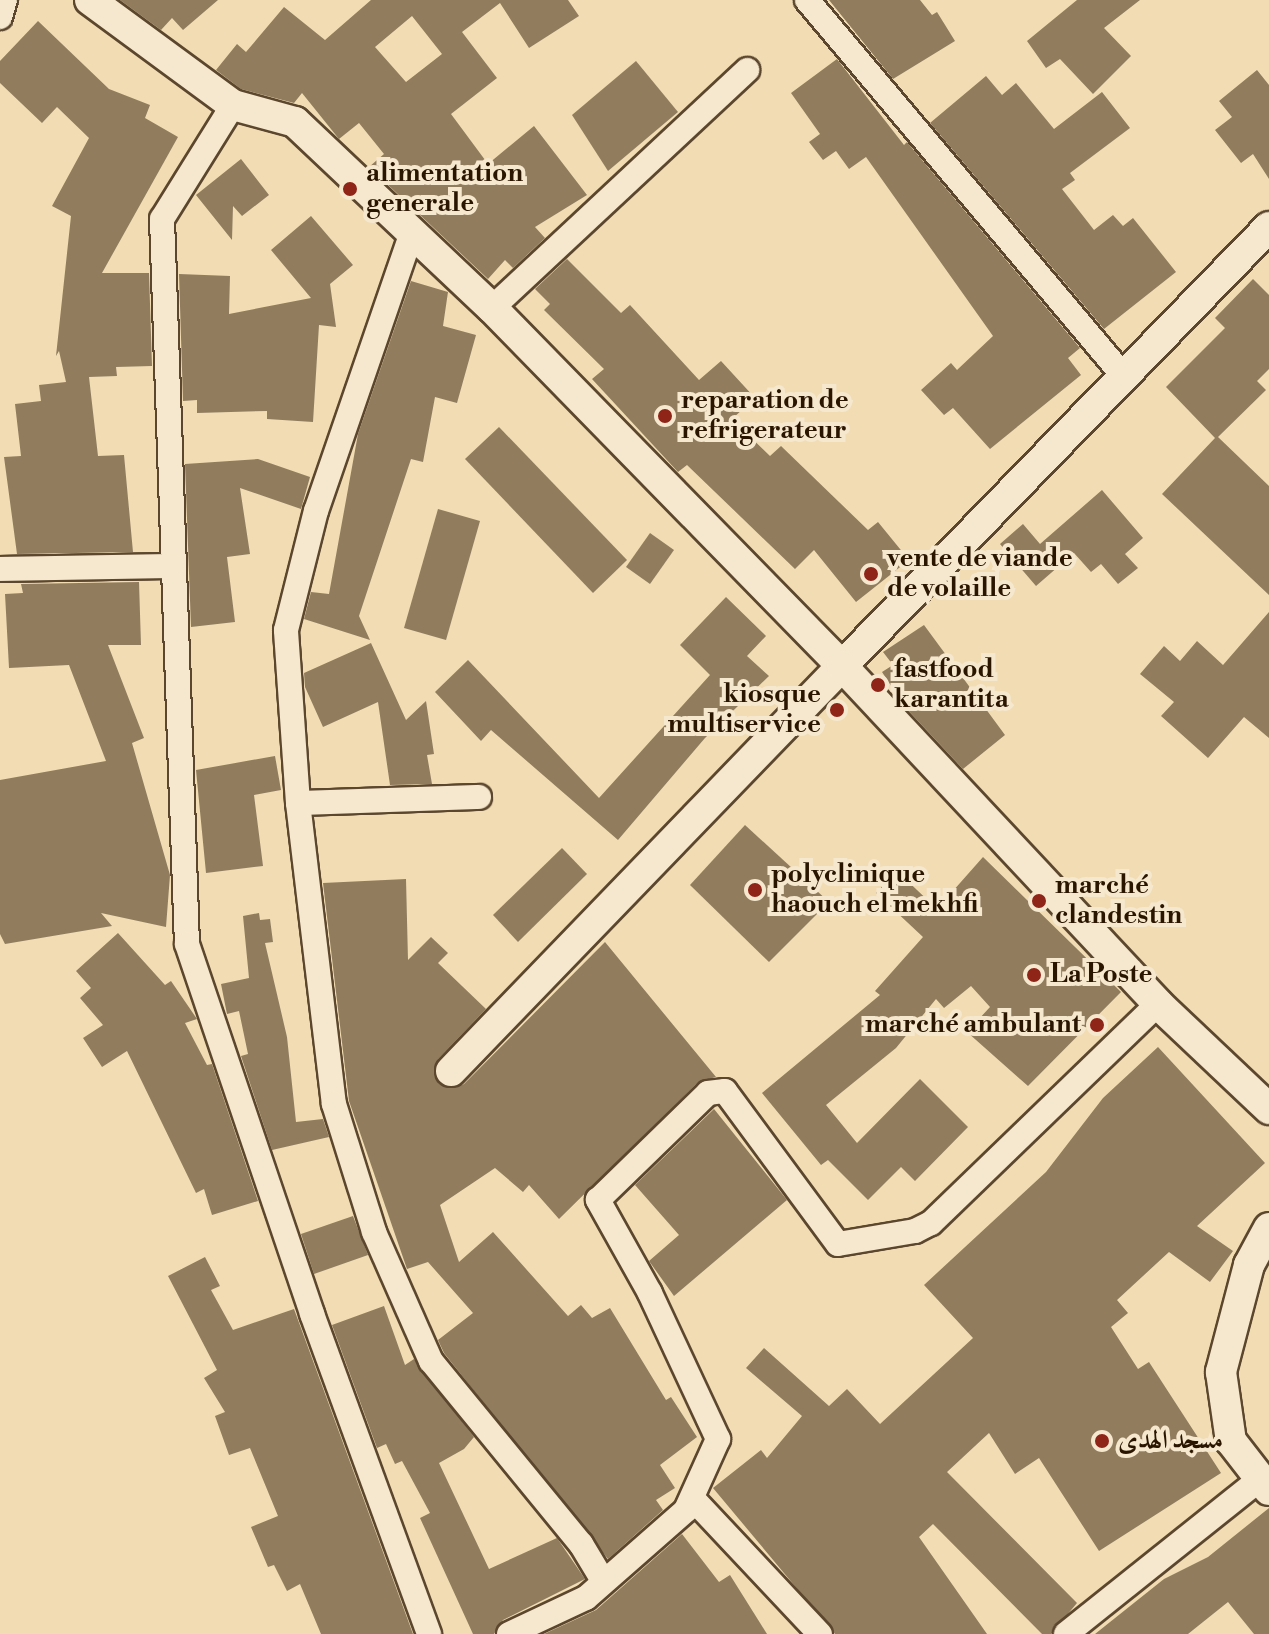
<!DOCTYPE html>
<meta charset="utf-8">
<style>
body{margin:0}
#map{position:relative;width:1269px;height:1634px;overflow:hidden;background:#f1dcb4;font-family:"Libre Bodoni",Amiri,serif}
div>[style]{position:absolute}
.building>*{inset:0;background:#917c5e}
.roads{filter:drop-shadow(2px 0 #5c472e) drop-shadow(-2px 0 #5c472e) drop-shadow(0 2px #5c472e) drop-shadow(0 -2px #5c472e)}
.minor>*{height:24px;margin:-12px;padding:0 12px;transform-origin:12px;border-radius:12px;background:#f6e8ce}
.tertiary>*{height:30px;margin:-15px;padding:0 15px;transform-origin:15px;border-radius:15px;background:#f6e8ce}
.dots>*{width:22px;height:22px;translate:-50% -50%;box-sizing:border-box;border:4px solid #f6e8ce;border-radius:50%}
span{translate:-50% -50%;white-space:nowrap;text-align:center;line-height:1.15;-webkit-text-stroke:8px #f6e8ce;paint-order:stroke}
.poi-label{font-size:26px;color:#2a1501;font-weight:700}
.left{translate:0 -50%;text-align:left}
.right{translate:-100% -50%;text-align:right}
</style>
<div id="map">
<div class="building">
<i style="clip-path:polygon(120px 0,218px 0,183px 30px,172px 18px,161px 30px)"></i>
<i style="clip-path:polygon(evenodd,371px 0,568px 0,579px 16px,529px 48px,500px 3px,462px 32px,497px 78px,451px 114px,488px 164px,534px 126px,587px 195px,535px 227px,545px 238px,513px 268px,505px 260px,488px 279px,369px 167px,384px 154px,359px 123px,339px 139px,302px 93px,294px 103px,241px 89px,216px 70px,237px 44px,246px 52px,284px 7px,325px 40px,371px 0,412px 16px,442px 54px,406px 82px,375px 47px,412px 16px)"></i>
<i style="clip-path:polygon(829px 0,920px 0,932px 15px,937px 12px,955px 41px,893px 79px)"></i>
<i style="clip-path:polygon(1077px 0,1140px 0,1104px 28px,1131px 56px,1093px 94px,1060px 59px,1046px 68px,1027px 41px)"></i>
<i style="clip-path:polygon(38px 21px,109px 89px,150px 105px,145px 118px,178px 137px,102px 273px,149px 273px,152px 366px,116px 367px,117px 376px,89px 377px,98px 456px,124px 455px,133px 552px,17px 554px,4px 457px,21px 456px,15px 404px,41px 401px,39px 385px,66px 382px,59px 351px,56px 356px,71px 216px,52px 206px,89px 138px,57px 107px,42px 123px,0 83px,0 61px)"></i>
<i style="clip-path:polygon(837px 59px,904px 145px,907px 142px,1080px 348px,1068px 358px,1081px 375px,990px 449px,953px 408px,944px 415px,921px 390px,951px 363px,957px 370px,993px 336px,866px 157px,849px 169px,836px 151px,823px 160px,809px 142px,820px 134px,791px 93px)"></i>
<i style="clip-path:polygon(636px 61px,678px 112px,608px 171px,572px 115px)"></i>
<i style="clip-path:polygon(1257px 70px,1269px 85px,1269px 179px,1253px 154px,1241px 163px,1215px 130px,1232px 117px,1219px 101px)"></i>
<i style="clip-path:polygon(986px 76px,1002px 95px,1016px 83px,1054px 129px,1102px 92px,1130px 128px,1070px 173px,1075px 180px,1062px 189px,1094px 230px,1113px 215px,1123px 226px,1133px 218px,1176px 272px,1104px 329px,930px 123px)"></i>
<i style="clip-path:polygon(241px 159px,269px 195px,242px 216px,233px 206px,232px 240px,196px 195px)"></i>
<i style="clip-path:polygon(311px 216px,353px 265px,330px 284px,336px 327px,319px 325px,313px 422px,267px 419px,267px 411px,197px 413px,197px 400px,183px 401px,179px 274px,230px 276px,229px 314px,311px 298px,271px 250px)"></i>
<i style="clip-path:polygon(567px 259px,621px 313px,630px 305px,699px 380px,721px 361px,755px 398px,732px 419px,770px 456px,781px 446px,868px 530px,878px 522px,909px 560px,856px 602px,814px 550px,795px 569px,687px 465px,678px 472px,592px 379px,604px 369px,544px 310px,550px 304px,535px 289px)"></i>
<i style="clip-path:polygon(1253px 279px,1269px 295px,1269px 369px,1257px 381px,1266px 390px,1218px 437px,1269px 486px,1269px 595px,1162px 494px,1215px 438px,1166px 387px,1225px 328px,1215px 318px)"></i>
<i style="clip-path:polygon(411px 281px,448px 292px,443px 326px,476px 335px,457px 403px,435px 397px,423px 462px,411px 459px,359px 616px,370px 640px,304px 619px,311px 592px,329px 594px,358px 434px)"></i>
<i style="clip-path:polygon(499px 427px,627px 560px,593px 593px,465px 459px)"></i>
<i style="clip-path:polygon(258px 459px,310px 477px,301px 509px,240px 488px,250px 554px,227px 557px,235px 622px,191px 627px,185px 464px)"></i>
<i style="clip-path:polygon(1102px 490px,1143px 538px,1125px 554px,1138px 568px,1118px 584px,1101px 564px,1091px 572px,1074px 553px,1036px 586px,1000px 544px,1023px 524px,1040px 544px)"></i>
<i style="clip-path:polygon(438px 509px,480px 521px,446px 640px,404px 628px)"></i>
<i style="clip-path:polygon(650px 533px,674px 550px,650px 584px,626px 567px)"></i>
<i style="clip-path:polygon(139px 582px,141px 645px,108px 645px,144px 738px,132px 743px,170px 875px,166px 927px,101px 913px,112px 926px,5px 944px,0 934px,0 780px,106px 761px,69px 665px,9px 668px,5px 594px,23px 593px,21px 584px)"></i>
<i style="clip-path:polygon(726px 597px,766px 636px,747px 656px,769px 676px,705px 738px,618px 840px,491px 730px,481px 741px,435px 692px,468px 660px,599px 798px,710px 675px,680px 645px)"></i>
<i style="clip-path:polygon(1269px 612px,1269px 738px,1244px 717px,1208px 758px,1161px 716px,1174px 702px,1140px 674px,1164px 646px,1180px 661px,1197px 641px,1223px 665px)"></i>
<i style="clip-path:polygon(924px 625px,1005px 735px,963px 769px,905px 707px,882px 672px,893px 665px,883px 652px)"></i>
<i style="clip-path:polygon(371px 643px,406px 720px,426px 701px,434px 754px,427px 755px,432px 784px,390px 785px,378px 702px,323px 727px,305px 687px,304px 673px)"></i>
<i style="clip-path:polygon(275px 756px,281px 790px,254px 795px,263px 866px,206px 873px,196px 770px)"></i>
<i style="clip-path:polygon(745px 825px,829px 902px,769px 962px,690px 885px)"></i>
<i style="clip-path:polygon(562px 848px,587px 874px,518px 942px,493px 915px)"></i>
<i style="clip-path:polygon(983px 857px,1121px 992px,1028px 1086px,967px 1032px,990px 1007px,971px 986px,944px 1008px,936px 999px,896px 1048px,826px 1105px,857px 1143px,920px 1079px,968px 1127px,915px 1181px,901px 1167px,868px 1200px,828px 1160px,821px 1165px,762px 1093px,880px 995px,875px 991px,923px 937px,876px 893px,897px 871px,937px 909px)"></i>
<i style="clip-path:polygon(406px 879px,408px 960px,431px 937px,448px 953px,438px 963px,486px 1009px,438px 1059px,434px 1075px,439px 1084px,455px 1088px,464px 1084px,605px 942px,716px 1077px,698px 1082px,559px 1219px,529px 1185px,523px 1192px,495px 1168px,440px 1205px,459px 1262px,493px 1232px,568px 1316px,581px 1305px,592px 1318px,610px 1308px,666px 1400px,671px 1397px,697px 1437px,660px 1465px,675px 1488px,656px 1500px,663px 1510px,608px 1559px,444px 1353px,438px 1340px,473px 1313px,428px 1262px,407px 1269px,349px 1101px,323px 883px)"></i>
<i style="clip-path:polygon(259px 913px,260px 920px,270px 919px,273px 942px,265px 943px,287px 1037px,296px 1122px,323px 1119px,329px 1137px,272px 1150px,241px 1056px,248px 1054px,239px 1011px,227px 1014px,221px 984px,249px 978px,243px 916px)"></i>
<i style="clip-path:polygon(118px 933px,165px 985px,171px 981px,197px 1019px,185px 1023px,207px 1065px,212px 1064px,258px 1201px,212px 1215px,204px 1189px,196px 1193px,127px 1051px,102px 1067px,83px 1038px,103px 1025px,80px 998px,91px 988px,76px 971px)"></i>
<i style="clip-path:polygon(1158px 1047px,1265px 1163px,1197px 1226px,1233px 1251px,1210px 1282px,1169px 1252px,1117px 1300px,1128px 1313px,1111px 1327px,1138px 1369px,1149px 1362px,1221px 1473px,1099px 1551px,1039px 1458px,1015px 1474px,989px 1433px,947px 1472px,1077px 1603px,1051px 1634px,1042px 1634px,933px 1524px,919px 1537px,987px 1634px,835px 1634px,713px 1488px,761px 1450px,767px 1458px,802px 1416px,746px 1368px,764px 1348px,829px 1406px,847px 1389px,880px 1424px,973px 1338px,924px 1285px,1046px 1172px,1103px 1098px)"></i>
<i style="clip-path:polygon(714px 1109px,787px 1200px,674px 1296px,649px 1261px,679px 1235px,635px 1185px)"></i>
<i style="clip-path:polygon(353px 1216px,368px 1255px,314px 1274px,301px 1234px)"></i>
<i style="clip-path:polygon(205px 1257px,220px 1286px,211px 1290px,233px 1330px,294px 1309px,413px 1634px,321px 1634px,300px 1584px,287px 1591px,274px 1565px,268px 1567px,251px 1527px,278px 1516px,250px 1448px,229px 1455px,215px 1416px,225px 1412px,204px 1378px,217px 1370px,168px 1276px)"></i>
<i style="clip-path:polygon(384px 1306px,405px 1365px,414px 1359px,474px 1437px,464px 1449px,439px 1463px,489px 1569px,557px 1538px,585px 1579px,503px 1620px,494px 1634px,473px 1634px,420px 1518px,430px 1513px,402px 1461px,395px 1464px,386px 1444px,377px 1448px,332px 1325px)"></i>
<i style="clip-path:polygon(1269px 1508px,1269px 1634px,1254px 1634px,1228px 1602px,1188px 1634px,1095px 1634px,1164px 1579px,1208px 1557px)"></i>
<i style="clip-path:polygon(682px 1534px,719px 1582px,730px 1575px,767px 1634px,544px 1634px,596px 1610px)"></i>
</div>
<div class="roads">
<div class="minor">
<i style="left:807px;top:0;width:494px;rotate:49.9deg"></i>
<i style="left:0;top:17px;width:18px;rotate:-74deg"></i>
<i style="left:233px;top:105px;width:134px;rotate:121.9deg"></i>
<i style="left:162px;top:219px;width:725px;rotate:88.03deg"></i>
<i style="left:187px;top:944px;width:391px;rotate:71.3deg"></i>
<i style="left:312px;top:1314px;width:341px;rotate:69.9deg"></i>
<i style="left:492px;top:308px;width:349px;rotate:-43deg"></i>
<i style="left:0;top:569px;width:172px;rotate:-1deg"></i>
<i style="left:479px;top:797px;width:181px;rotate:178.1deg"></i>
<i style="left:298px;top:803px;width:303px;rotate:83.2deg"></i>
<i style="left:334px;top:1104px;width:134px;rotate:72.6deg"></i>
<i style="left:374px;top:1232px;width:141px;rotate:66.2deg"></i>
<i style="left:431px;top:1361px;width:237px;rotate:50.7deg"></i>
<i style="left:581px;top:1544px;width:41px;rotate:59deg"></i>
<i style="left:298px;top:803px;width:173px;rotate:-94deg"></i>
<i style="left:286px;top:630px;width:123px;rotate:-75.9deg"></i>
<i style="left:316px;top:511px;width:295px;rotate:-71deg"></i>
<i style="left:694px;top:1500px;width:184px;rotate:46.8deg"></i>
<i style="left:509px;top:1634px;width:85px;rotate:-25.1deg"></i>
<i style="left:586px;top:1598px;width:133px;rotate:-41.3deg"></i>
<i style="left:686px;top:1510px;width:78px;rotate:-65.7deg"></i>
<i style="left:718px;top:1439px;width:161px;rotate:-115deg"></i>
<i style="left:650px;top:1293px;width:107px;rotate:-119.2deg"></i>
<i style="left:598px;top:1200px;width:153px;rotate:-44.2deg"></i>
<i style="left:708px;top:1093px;width:17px;rotate:-7deg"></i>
<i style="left:725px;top:1091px;width:190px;rotate:53.6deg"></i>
<i style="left:838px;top:1244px;width:78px;rotate:-9.6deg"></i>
<i style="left:915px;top:1231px;width:18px;rotate:-27deg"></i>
<i style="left:931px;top:1223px;width:315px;rotate:-44deg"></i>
<i style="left:1066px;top:1634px;width:247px;rotate:-38.6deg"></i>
</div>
<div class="tertiary">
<i style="left:90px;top:0;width:177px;rotate:36.3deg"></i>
<i style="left:233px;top:105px;width:64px;rotate:15.3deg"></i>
<i style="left:295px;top:122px;width:271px;rotate:43.4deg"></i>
<i style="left:492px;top:308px;width:501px;rotate:45.65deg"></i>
<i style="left:842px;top:666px;width:563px;rotate:133.99deg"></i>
<i style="left:1269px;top:227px;width:612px;rotate:134.21deg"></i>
<i style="left:842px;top:666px;width:463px;rotate:46.9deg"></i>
<i style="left:1158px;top:1004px;width:153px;rotate:43.4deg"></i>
<i style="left:1269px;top:1228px;width:42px;rotate:118.4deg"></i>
<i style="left:1249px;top:1265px;width:111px;rotate:104.7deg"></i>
<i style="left:1221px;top:1372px;width:70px;rotate:81.8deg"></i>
<i style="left:1231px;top:1441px;width:62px;rotate:52.2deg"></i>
</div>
</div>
<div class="dots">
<i style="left:350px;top:189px;background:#8f2418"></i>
<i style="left:665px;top:416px;background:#8f2418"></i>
<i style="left:871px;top:574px;background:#8f2418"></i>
<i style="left:878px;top:685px;background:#8f2418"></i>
<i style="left:837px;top:710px;background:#8f2418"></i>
<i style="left:755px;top:890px;background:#8f2418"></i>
<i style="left:1039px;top:901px;background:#8f2418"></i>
<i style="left:1034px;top:975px;background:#8f2418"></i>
<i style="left:1097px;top:1025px;background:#8f2418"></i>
<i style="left:1102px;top:1441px;background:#8f2418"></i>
</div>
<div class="poi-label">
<span class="left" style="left:366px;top:189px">alimentation<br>generale</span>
<span class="left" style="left:681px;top:416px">reparation de<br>refrigerateur</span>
<span class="left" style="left:887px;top:574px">vente de viande<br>de volaille</span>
<span class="left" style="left:894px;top:685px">fastfood<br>karantita</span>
<span class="right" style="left:821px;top:710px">kiosque<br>multiservice</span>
<span class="left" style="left:771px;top:890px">polyclinique<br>haouch el mekhfi</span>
<span class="left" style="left:1055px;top:901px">marché<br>clandestin</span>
<span class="left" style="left:1050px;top:975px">La Poste</span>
<span class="right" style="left:1081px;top:1025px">marché ambulant</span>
<span class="left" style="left:1118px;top:1441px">مسجد الهدى</span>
</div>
</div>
